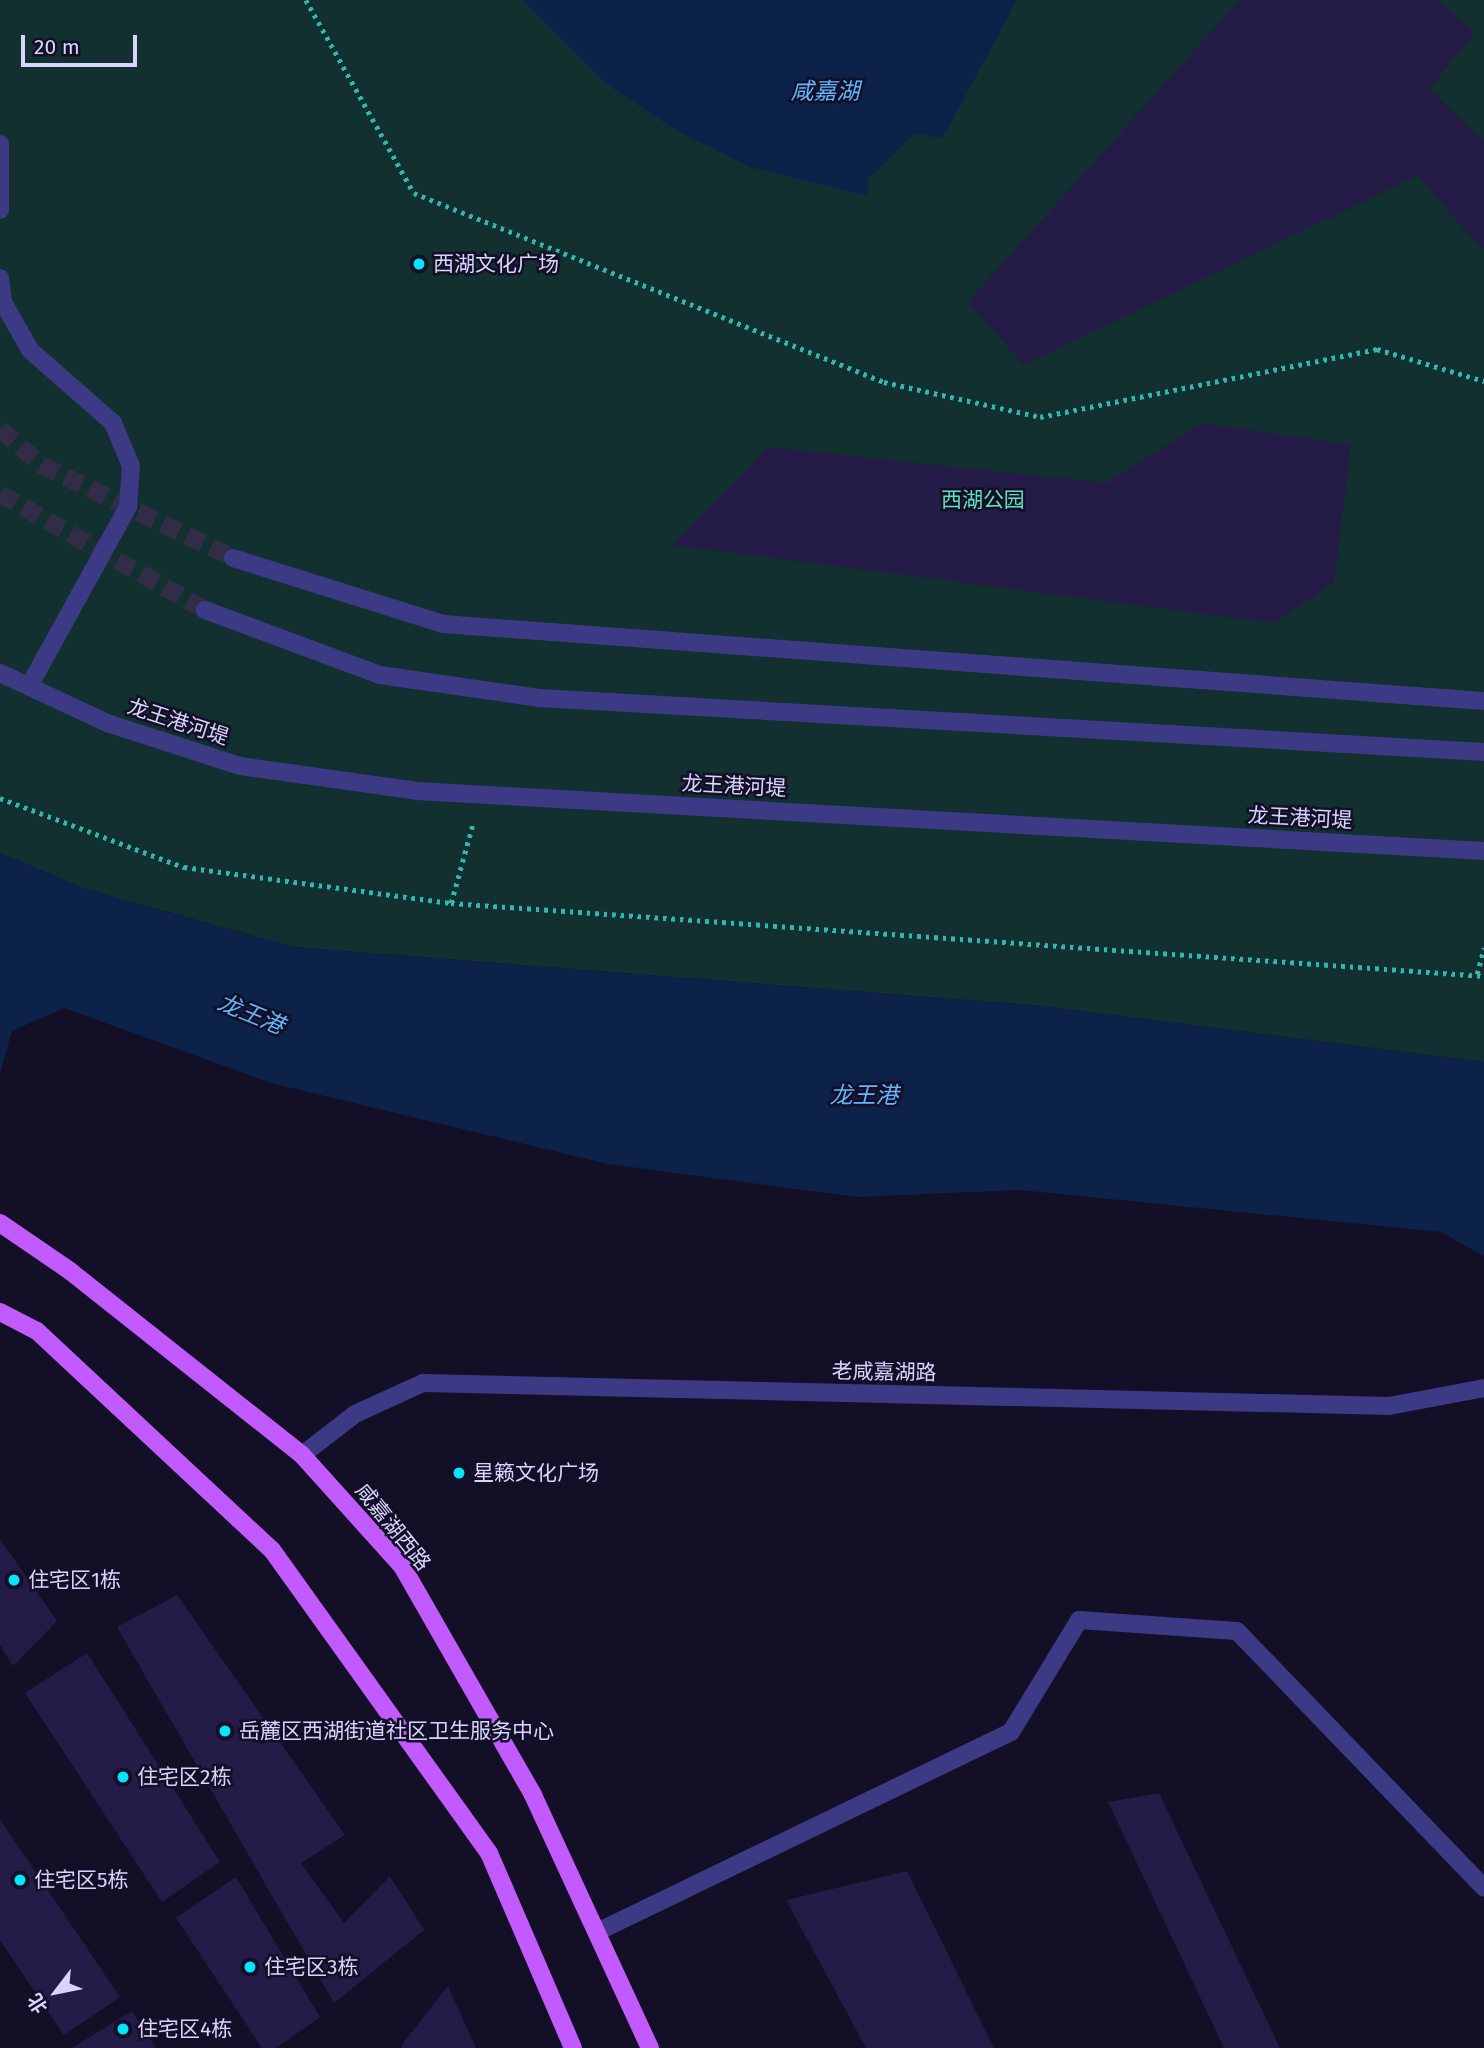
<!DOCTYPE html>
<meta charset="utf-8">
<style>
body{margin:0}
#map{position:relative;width:1484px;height:2048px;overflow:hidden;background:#130f26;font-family:"Fira Sans","Noto Sans SC",sans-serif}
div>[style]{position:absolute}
.green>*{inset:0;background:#12302f}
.water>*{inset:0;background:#0c2248}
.building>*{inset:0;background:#241b47}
.minor-tunnel>*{height:18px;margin-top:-9px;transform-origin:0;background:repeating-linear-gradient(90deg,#312d47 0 18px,transparent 0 27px)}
.path>*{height:4.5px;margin-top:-2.25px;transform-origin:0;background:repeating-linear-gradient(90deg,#2fb8b0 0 3.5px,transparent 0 8.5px)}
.minor>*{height:18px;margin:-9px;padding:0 9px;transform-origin:9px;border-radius:9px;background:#3d3a85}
.major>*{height:18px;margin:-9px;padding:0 9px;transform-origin:9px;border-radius:9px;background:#c25bff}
.dots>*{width:19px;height:19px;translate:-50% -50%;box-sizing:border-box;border:4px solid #130f26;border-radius:50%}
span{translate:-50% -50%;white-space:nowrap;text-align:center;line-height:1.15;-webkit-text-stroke:5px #130f26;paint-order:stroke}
.poi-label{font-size:21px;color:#d9d4ff}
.left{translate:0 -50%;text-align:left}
.park-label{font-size:21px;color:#5fe0c0}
.street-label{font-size:21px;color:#d9d4ff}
.water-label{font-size:23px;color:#62b6ff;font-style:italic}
.north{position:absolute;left:21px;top:1957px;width:70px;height:70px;-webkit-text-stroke:5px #130f26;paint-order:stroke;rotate:238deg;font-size:19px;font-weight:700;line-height:28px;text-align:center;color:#d9d4ff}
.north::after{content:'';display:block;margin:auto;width:24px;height:32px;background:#d9d4ff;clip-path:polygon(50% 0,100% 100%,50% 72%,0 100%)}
.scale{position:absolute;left:21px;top:35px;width:116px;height:32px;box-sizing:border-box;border:4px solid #d9d4ff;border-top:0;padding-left:9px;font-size:21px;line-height:24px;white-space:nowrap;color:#d9d4ff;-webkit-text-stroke:5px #130f26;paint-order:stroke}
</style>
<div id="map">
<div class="green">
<i style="clip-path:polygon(0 0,1484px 0,1484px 1062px,1042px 1006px,294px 947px,85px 889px,0 853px)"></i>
</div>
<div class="water">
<i style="clip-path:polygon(523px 0,1017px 0,942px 139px,916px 133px,868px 179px,867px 196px,750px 167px,677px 131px,605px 83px)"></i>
<i style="clip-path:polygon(0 853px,85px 889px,294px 947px,1042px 1006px,1484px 1062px,1484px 1256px,1441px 1232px,1020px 1190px,857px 1197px,608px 1164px,271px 1083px,64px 1008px,12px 1031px,0 1073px)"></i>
</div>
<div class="building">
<i style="clip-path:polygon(1240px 0,1438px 0,1475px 32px,1429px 89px,1484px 141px,1484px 251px,1417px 176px,1024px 365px,968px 302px)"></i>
<i style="clip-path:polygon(1202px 423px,1351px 445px,1334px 583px,1274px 623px,673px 545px,768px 447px,1106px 483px)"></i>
<i style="clip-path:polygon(0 1539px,57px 1621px,13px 1666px,0 1645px)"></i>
<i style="clip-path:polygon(177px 1595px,345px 1835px,301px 1863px,344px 1923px,390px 1876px,424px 1930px,334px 2003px,117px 1627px)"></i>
<i style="clip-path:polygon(87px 1653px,220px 1862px,162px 1902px,25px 1693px)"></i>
<i style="clip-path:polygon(1159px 1793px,1280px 2048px,1224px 2048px,1108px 1802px)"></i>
<i style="clip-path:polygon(0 1819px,120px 1997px,64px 2035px,0 1940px)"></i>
<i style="clip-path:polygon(907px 1871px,994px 2048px,866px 2048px,786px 1900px)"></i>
<i style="clip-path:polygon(236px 1877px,320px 2017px,276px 2048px,262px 2048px,176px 1918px)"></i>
<i style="clip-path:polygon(448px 1986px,476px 2048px,401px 2048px,404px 2042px)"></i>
<i style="clip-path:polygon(132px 2011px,156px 2048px,72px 2048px)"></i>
</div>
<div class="minor-tunnel">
<i style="left:0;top:429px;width:55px;rotate:41.3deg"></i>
<i style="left:41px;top:465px;width:213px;rotate:25.8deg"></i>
<i style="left:0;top:494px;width:236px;rotate:29.5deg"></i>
</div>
<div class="path">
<i style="left:306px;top:0;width:221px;rotate:60.8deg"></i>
<i style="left:414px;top:193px;width:507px;rotate:21.91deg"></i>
<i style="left:884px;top:382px;width:160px;rotate:12.6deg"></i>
<i style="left:1040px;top:417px;width:344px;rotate:-11.4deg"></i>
<i style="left:1377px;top:349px;width:112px;rotate:16.7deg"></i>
<i style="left:0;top:798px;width:197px;rotate:20.6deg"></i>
<i style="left:184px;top:867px;width:269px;rotate:7.7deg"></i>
<i style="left:451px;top:903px;width:1036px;rotate:4.04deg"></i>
<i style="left:451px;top:903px;width:83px;rotate:-74.6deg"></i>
<i style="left:1477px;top:974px;width:27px;rotate:-75deg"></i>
</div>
<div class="minor">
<i style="left:0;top:144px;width:66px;rotate:90deg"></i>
<i style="left:0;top:278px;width:24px;rotate:83deg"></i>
<i style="left:3px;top:302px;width:55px;rotate:60.6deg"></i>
<i style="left:30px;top:350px;width:111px;rotate:41.3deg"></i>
<i style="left:113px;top:423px;width:47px;rotate:67.3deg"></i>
<i style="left:131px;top:466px;width:41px;rotate:94.2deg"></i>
<i style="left:128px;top:507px;width:205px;rotate:118.9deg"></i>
<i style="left:233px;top:558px;width:220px;rotate:17.4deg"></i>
<i style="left:443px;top:624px;width:1044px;rotate:4.23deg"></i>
<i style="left:205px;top:610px;width:187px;rotate:20.4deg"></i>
<i style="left:380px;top:675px;width:162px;rotate:8.2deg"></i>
<i style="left:540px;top:698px;width:946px;rotate:3.27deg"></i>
<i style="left:0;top:673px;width:118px;rotate:25deg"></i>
<i style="left:107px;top:723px;width:140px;rotate:17.9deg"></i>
<i style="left:240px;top:766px;width:179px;rotate:8deg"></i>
<i style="left:417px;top:791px;width:1069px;rotate:3.22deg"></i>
<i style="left:302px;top:1455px;width:67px;rotate:-37.7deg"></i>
<i style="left:355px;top:1414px;width:75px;rotate:-24.5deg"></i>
<i style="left:423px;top:1383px;width:966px;rotate:1.36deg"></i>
<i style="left:1389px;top:1406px;width:97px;rotate:-10.7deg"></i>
<i style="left:597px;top:1932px;width:460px;rotate:-25.8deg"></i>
<i style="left:1011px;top:1732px;width:131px;rotate:-58.7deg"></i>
<i style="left:1079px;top:1620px;width:158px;rotate:4deg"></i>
<i style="left:1237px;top:1631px;width:356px;rotate:46.1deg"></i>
</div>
<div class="major">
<i style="left:0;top:1223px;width:85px;rotate:34.4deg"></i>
<i style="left:70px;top:1271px;width:296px;rotate:38.4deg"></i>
<i style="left:302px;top:1455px;width:149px;rotate:48deg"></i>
<i style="left:402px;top:1566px;width:264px;rotate:60.2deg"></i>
<i style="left:533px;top:1795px;width:279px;rotate:65.2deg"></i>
<i style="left:0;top:1312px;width:42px;rotate:27.2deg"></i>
<i style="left:37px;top:1331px;width:321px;rotate:43deg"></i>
<i style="left:272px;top:1550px;width:373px;rotate:54.4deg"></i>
<i style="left:489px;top:1853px;width:212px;rotate:66.7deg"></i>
</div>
<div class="dots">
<i style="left:419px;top:264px;background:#00e5ff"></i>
<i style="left:459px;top:1473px;background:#00e5ff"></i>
<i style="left:14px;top:1580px;background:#00e5ff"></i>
<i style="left:225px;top:1731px;background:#00e5ff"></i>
<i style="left:123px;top:1777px;background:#00e5ff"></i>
<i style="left:20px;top:1880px;background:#00e5ff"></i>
<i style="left:250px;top:1967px;background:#00e5ff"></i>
<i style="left:123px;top:2029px;background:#00e5ff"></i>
</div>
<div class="poi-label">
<span class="left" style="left:433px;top:264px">西湖文化广场</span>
<span class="left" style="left:473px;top:1473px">星籁文化广场</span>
<span class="left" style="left:28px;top:1580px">住宅区1栋</span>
<span class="left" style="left:239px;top:1731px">岳麓区西湖街道社区卫生服务中心</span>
<span class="left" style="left:137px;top:1777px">住宅区2栋</span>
<span class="left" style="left:34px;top:1880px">住宅区5栋</span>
<span class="left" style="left:264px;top:1967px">住宅区3栋</span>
<span class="left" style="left:137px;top:2029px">住宅区4栋</span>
</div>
<div class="park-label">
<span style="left:983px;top:500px">西湖公园</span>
</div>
<div class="street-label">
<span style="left:178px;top:722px;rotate:18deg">龙王港河堤</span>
<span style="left:734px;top:786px;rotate:3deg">龙王港河堤</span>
<span style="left:1300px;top:818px;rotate:3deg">龙王港河堤</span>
<span style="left:884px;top:1372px;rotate:1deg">老咸嘉湖路</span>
<span style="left:393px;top:1527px;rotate:51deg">咸嘉湖西路</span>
</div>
<div class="water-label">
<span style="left:825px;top:91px">咸嘉湖</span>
<span style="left:251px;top:1014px;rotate:22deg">龙王港</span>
<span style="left:864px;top:1095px">龙王港</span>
</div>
<div class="north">北</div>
<div class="scale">20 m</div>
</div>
